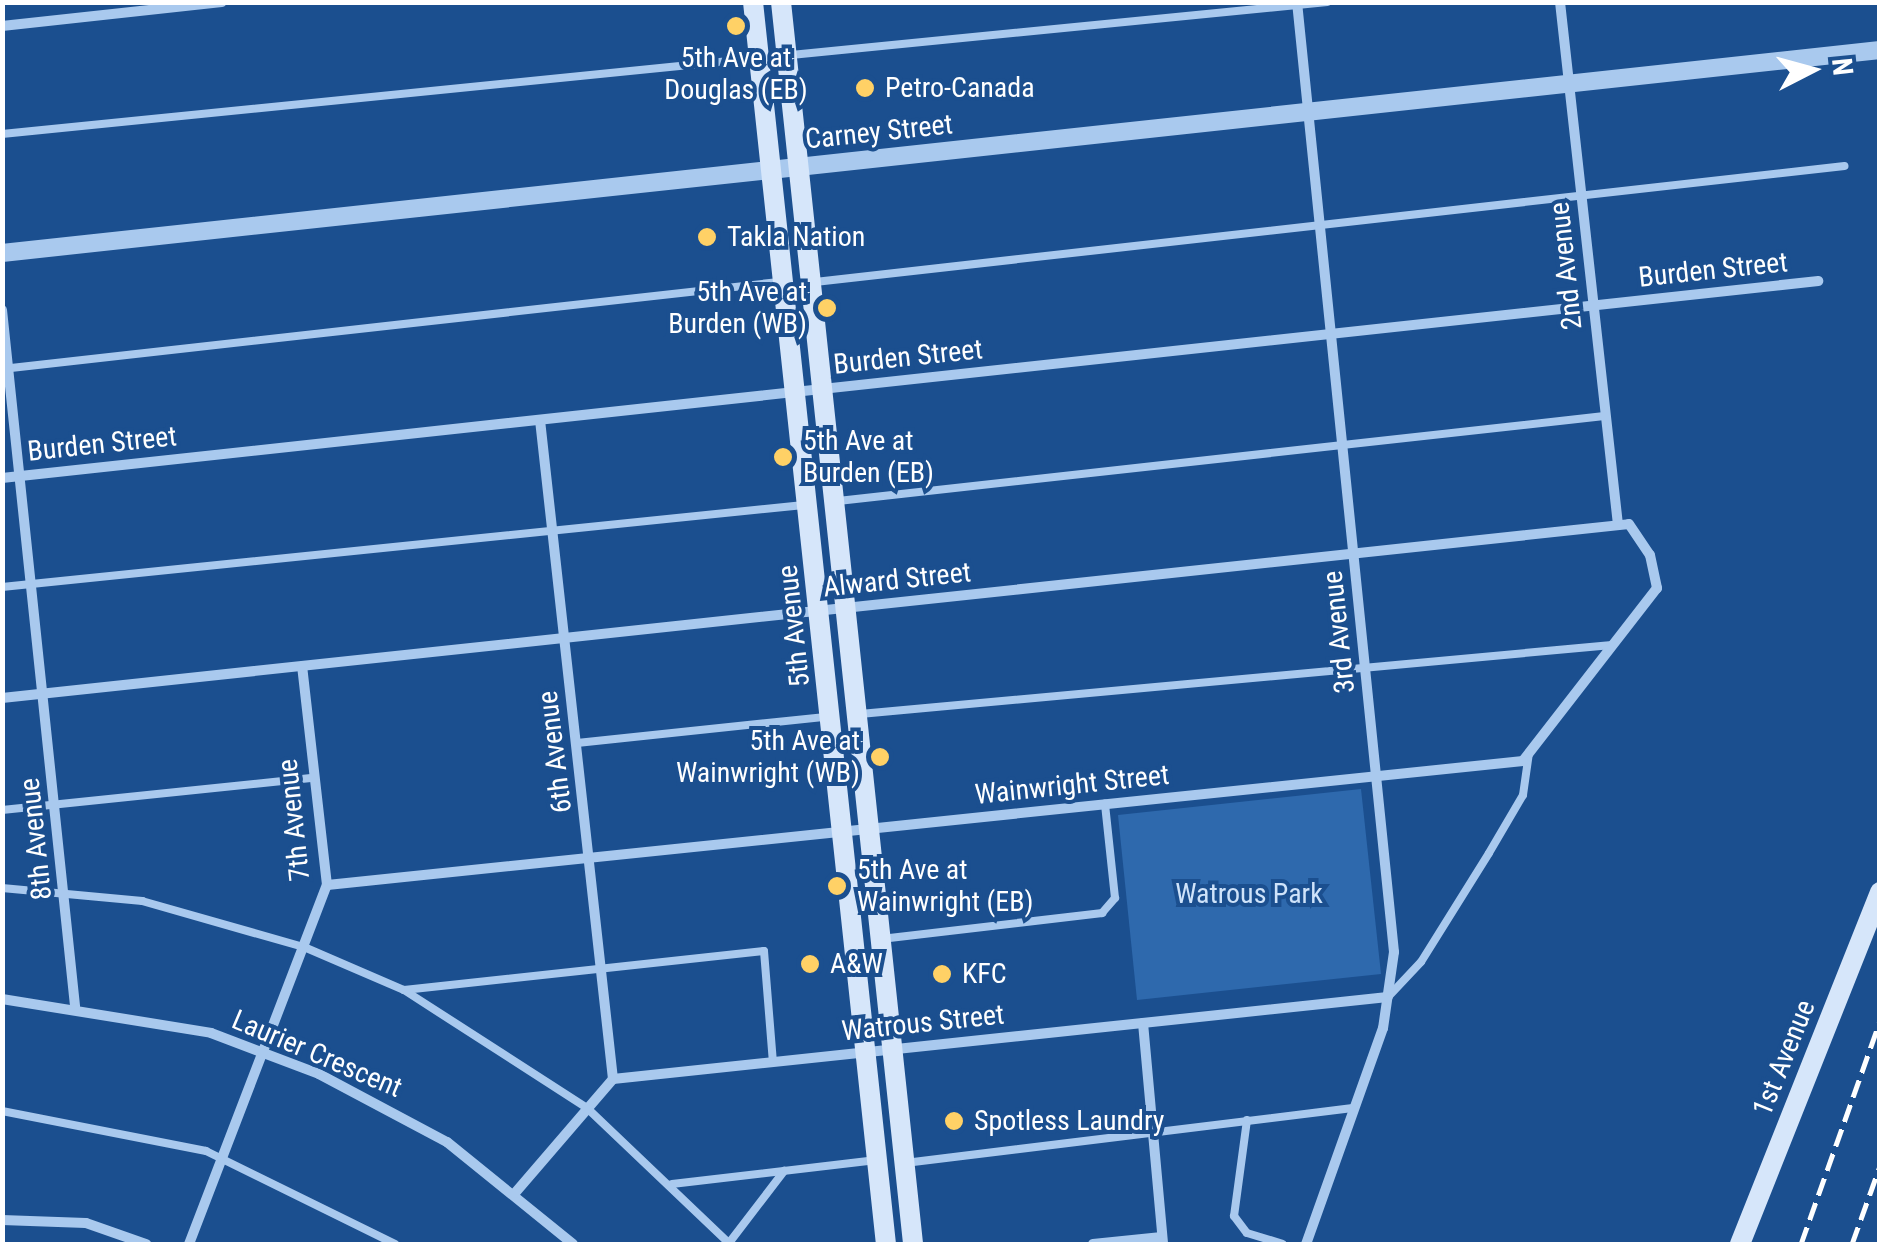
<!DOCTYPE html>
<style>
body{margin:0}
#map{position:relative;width:1882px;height:1247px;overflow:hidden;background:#1b4f8f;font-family:"Roboto Condensed",sans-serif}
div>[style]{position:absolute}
.green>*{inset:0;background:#2e69ad}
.service>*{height:8px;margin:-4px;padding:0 4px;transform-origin:4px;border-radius:4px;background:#a9c9ee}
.minor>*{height:10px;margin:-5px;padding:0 5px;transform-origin:5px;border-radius:5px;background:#a9c9ee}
.tertiary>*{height:18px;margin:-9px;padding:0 9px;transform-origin:9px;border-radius:9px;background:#a9c9ee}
.secondary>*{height:20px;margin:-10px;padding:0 10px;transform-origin:10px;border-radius:10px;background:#d6e6fa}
.rail>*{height:5px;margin-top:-2.5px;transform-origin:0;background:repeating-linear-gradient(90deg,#fff 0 18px,transparent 0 26px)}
.dots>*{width:28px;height:28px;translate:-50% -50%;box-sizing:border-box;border:5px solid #1b4f8f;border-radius:50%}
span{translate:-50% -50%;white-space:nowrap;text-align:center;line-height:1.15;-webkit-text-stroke:8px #1b4f8f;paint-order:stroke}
.poi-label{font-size:28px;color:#fff}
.left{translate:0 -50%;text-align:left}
.right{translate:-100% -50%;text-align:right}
.street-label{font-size:28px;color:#fff}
.park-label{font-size:28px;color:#cfe3fa}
.frame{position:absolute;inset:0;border:5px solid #fff;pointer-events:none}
.north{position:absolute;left:1762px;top:20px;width:100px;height:100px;-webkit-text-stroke:8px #1b4f8f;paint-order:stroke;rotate:84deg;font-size:28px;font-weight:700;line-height:40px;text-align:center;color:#fff}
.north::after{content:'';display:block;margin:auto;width:35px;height:45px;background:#fff;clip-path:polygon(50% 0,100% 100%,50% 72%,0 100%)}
</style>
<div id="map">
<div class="green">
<i style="clip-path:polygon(1361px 789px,1381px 974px,1137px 1000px,1118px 815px)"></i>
</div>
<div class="service">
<i style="left:791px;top:55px;width:539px;rotate:-5.65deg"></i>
<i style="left:2px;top:134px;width:761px;rotate:-5.73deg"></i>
<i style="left:815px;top:282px;width:1036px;rotate:-6.43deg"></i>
<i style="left:2px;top:369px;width:782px;rotate:-6.39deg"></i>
<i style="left:838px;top:501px;width:771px;rotate:-6.33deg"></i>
<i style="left:2px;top:587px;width:806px;rotate:-5.84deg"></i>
<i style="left:860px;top:714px;width:755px;rotate:-5.24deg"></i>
<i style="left:577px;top:743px;width:250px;rotate:-6deg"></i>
<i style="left:2px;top:810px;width:313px;rotate:-5.9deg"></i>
<i style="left:2px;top:888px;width:141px;rotate:5.3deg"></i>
<i style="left:142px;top:901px;width:168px;rotate:15.9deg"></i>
<i style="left:304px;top:947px;width:109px;rotate:23.3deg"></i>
<i style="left:404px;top:990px;width:218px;rotate:32.8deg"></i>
<i style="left:587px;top:1108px;width:197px;rotate:43.6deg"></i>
<i style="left:881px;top:939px;width:223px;rotate:-6.7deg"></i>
<i style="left:1102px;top:913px;width:20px;rotate:-49deg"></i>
<i style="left:1115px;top:898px;width:95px;rotate:-96.1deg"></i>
<i style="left:404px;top:990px;width:362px;rotate:-6.2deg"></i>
<i style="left:764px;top:951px;width:111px;rotate:85.4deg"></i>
<i style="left:1388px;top:997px;width:48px;rotate:-46.7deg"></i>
<i style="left:1421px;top:962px;width:128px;rotate:-58deg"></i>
<i style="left:1489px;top:853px;width:67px;rotate:-59.6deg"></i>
<i style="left:1523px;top:795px;width:42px;rotate:-81.9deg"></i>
<i style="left:2px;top:1111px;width:208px;rotate:11.1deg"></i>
<i style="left:206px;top:1151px;width:211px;rotate:26.2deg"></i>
<i style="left:1247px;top:1120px;width:97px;rotate:97.7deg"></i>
<i style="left:1234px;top:1216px;width:21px;rotate:53deg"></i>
<i style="left:1247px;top:1233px;width:37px;rotate:17deg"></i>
<i style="left:905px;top:1163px;width:451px;rotate:-7deg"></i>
<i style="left:672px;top:1184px;width:206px;rotate:-6.7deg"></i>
<i style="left:729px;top:1243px;width:91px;rotate:-52.6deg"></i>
</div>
<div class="minor">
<i style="left:1297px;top:2px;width:955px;rotate:84.17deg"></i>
<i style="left:1394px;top:952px;width:77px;rotate:98.2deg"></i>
<i style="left:1383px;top:1028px;width:229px;rotate:109.6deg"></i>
<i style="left:1560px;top:2px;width:526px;rotate:83.67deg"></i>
<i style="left:2px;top:26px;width:221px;rotate:-6.2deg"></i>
<i style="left:2px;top:310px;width:700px;rotate:84.01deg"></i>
<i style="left:540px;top:420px;width:663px;rotate:83.68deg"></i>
<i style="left:2px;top:478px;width:1827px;rotate:-6.19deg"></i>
<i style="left:2px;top:698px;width:1636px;rotate:-6.1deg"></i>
<i style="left:1629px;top:524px;width:37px;rotate:56deg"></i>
<i style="left:1650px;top:555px;width:34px;rotate:78deg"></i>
<i style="left:1657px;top:588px;width:219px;rotate:127.8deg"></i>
<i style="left:1523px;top:761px;width:1202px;rotate:174.08deg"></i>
<i style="left:2px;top:999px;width:212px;rotate:9.2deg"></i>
<i style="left:211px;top:1033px;width:116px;rotate:20.8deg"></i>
<i style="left:319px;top:1074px;width:145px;rotate:28deg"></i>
<i style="left:447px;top:1142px;width:162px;rotate:39deg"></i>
<i style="left:1143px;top:1023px;width:222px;rotate:84.8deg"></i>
<i style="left:515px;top:1193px;width:150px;rotate:-49.3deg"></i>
<i style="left:613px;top:1079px;width:779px;rotate:-6.04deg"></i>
<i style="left:2px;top:1220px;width:84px;rotate:2deg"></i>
<i style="left:86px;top:1223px;width:64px;rotate:19.3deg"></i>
<i style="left:189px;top:1244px;width:385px;rotate:-69deg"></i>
<i style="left:327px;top:885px;width:220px;rotate:-96.5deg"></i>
<i style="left:1093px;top:1244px;width:69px;rotate:-5.8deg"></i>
</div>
<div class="tertiary">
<i style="left:2px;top:253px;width:1889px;rotate:-6.17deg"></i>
</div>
<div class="secondary">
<i style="left:753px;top:2px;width:1249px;rotate:83.89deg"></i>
<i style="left:781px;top:2px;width:1249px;rotate:83.93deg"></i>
<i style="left:1740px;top:1244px;width:379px;rotate:-68.3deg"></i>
</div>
<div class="rail">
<i style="left:1801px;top:1244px;width:237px;rotate:-70.5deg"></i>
<i style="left:1852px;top:1244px;width:83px;rotate:-70.3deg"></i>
</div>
<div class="dots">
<i style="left:736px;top:26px;background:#ffd166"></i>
<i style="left:865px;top:88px;background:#ffd166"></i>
<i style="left:707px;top:237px;background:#ffd166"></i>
<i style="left:827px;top:308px;background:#ffd166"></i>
<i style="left:783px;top:457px;background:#ffd166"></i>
<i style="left:880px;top:757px;background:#ffd166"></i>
<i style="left:837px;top:886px;background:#ffd166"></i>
<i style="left:810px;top:964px;background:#ffd166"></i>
<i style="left:942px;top:974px;background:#ffd166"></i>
<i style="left:954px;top:1121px;background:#ffd166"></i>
</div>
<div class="poi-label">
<span style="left:736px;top:74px">5th Ave at<br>Douglas (EB)</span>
<span class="left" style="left:885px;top:88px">Petro-Canada</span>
<span class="left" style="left:727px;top:237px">Takla Nation</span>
<span class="right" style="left:807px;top:308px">5th Ave at<br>Burden (WB)</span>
<span class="left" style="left:803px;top:457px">5th Ave at<br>Burden (EB)</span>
<span class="right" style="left:860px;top:757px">5th Ave at<br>Wainwright (WB)</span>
<span class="left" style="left:857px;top:886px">5th Ave at<br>Wainwright (EB)</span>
<span class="left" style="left:830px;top:964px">A&amp;W</span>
<span class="left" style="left:962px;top:974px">KFC</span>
<span class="left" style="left:974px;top:1121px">Spotless Laundry</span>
</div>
<div class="street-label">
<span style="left:879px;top:132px;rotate:-6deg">Carney Street</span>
<span style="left:1566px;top:266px;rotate:-96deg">2nd Avenue</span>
<span style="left:1713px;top:270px;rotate:-6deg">Burden Street</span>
<span style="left:908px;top:357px;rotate:-6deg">Burden Street</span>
<span style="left:102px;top:444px;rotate:-6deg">Burden Street</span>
<span style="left:897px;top:580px;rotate:-6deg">Alward Street</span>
<span style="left:794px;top:626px;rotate:-96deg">5th Avenue</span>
<span style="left:1339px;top:632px;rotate:-96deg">3rd Avenue</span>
<span style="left:555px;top:752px;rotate:-97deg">6th Avenue</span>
<span style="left:1072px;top:785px;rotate:-6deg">Wainwright Street</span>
<span style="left:294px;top:820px;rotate:-96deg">7th Avenue</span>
<span style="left:36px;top:839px;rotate:-96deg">8th Avenue</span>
<span style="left:923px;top:1023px;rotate:-6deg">Watrous Street</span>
<span style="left:317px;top:1054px;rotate:23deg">Laurier Crescent</span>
<span style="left:1784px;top:1058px;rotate:-68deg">1st Avenue</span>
</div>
<div class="park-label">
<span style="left:1249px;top:894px">Watrous Park</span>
</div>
<div class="frame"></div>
<div class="north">N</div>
</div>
